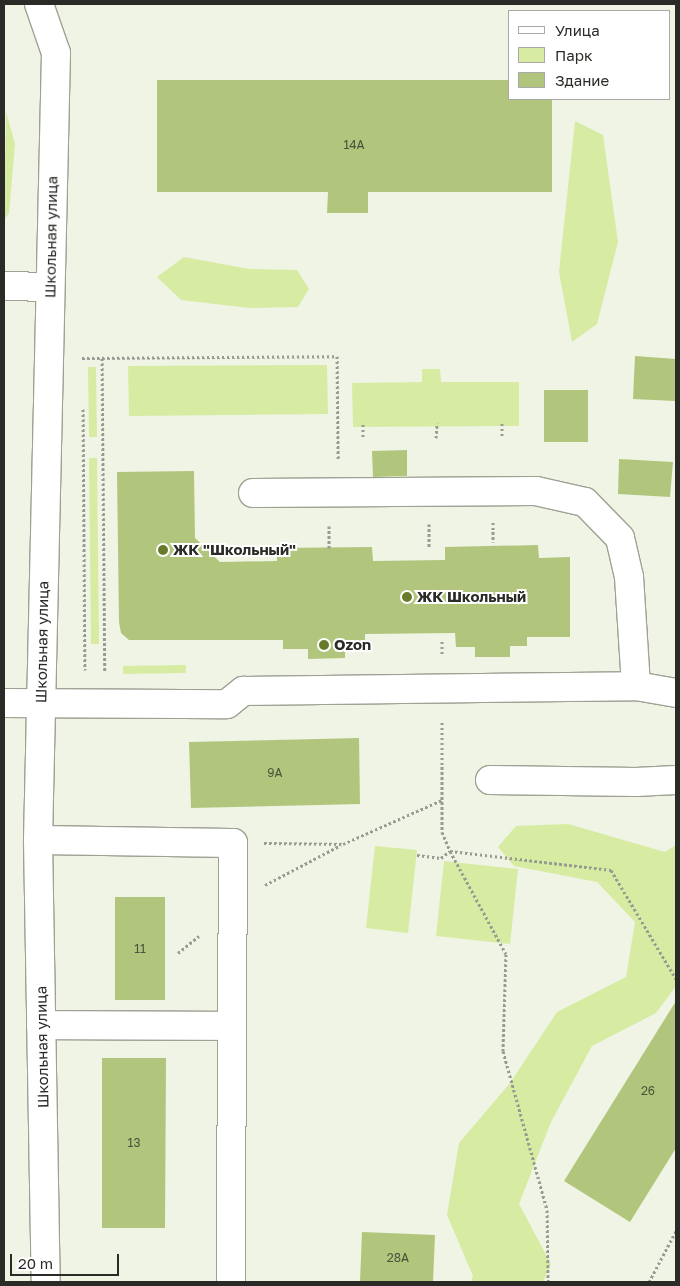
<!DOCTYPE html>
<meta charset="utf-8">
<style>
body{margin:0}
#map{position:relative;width:680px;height:1286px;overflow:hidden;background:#eff4e5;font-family:"Golos Text",sans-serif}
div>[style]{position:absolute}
.green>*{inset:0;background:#d7eca2}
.building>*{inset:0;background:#b1c67c}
.path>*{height:3px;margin-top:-1.5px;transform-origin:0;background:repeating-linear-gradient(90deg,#989b91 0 2.5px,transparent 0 5px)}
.roads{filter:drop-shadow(1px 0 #9da294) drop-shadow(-1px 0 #9da294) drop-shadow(0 1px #9da294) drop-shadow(0 -1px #9da294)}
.minor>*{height:28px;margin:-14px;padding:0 14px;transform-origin:14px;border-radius:14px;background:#fff}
.dots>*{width:14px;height:14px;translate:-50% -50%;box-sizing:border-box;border:2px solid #fff;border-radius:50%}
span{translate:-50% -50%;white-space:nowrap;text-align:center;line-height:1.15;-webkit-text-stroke:4px #fff;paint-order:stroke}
.number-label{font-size:12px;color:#4c523c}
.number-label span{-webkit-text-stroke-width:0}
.street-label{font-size:15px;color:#2a2b26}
.poi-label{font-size:15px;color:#2a2b26;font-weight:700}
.left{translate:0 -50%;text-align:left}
.frame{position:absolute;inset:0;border:5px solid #2a2b26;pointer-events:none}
.legend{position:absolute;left:508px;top:10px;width:162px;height:90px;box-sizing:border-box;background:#fff;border:1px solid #aaaaa8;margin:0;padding:6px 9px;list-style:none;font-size:15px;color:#2a2b26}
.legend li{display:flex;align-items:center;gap:10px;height:25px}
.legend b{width:25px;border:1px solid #aaaaa8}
.scale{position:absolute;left:10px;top:1254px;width:109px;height:22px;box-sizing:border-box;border:2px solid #2a2b26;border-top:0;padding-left:6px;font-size:15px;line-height:18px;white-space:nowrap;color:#2a2b26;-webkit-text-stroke:4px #fff;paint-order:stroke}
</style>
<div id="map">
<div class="green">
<i style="clip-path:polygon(6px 112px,15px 144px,9px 213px,4px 220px)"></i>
<i style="clip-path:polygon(575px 121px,603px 135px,618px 242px,597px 324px,572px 342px,559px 272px)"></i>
<i style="clip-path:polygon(184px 257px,249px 269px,297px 270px,309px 289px,298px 307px,249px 308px,181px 300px,157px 277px)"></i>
<i style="clip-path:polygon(327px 365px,328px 414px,129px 416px,128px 366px)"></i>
<i style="clip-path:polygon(88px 367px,96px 367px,97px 437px,89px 437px)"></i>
<i style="clip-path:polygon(422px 369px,440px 369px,441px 382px,519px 382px,519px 426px,353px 427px,352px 383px,422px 382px)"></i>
<i style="clip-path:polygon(89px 458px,97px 458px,99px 644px,91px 644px)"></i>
<i style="clip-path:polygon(186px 665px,186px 673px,123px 674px,123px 666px)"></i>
<i style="clip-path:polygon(568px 824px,665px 852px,676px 845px,676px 986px,656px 1013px,592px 1046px,551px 1122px,519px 1204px,551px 1264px,543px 1282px,471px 1282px,473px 1276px,447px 1215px,459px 1143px,510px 1083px,557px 1012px,626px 977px,635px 922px,597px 882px,514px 866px,498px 847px,516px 826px)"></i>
<i style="clip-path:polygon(375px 846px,417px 850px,408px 933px,366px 928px)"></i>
<i style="clip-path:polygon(444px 861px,518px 869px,510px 944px,436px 936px)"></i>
</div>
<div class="building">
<i style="clip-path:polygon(157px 80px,509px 80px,509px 99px,552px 99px,552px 192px,368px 192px,368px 213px,327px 213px,328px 192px,157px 192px)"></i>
<i style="clip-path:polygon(635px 356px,676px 359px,675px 401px,633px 399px)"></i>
<i style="clip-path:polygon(544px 390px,588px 390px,588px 442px,544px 442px)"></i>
<i style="clip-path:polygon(407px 450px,407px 476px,373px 477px,372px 451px)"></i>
<i style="clip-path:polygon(619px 459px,673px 462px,670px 497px,618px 494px)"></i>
<i style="clip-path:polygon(194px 471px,195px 538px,220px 562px,277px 561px,277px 548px,372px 547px,373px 561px,445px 560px,445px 547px,538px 545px,539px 558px,570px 557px,570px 637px,527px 637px,527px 646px,510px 646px,510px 657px,475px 657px,475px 647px,456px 647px,455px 633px,365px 634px,365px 647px,345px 647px,345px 658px,308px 659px,308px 649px,283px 649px,283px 640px,129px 640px,121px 633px,119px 622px,117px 472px)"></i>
<i style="clip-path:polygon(359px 738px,360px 804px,191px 808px,189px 742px)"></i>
<i style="clip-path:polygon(115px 897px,165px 897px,165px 1000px,115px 1000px)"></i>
<i style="clip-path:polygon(676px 1001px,676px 1148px,630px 1222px,564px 1181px)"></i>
<i style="clip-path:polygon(102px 1058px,166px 1058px,165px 1228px,102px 1228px)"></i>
<i style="clip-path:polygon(362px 1232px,435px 1235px,433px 1282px,360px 1282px)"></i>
</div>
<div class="path">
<i style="left:82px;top:358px;width:255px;rotate:-0.4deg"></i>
<i style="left:337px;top:356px;width:104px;rotate:89.4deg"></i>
<i style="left:102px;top:358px;width:314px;rotate:89.5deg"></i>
<i style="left:83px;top:409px;width:261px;rotate:89.6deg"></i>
<i style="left:502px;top:423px;width:14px;rotate:90deg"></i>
<i style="left:363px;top:424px;width:14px;rotate:90deg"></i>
<i style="left:436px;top:438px;width:15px;rotate:-86deg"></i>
<i style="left:493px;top:522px;width:20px;rotate:90deg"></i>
<i style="left:429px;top:524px;width:24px;rotate:90deg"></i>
<i style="left:329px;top:526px;width:22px;rotate:90deg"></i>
<i style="left:442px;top:641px;width:15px;rotate:90deg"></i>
<i style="left:442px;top:722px;width:110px;rotate:90deg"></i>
<i style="left:442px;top:832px;width:21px;rotate:67deg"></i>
<i style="left:450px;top:851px;width:162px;rotate:6.7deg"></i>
<i style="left:611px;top:870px;width:127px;rotate:59.2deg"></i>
<i style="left:264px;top:843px;width:79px;rotate:0.7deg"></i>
<i style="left:343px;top:844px;width:108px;rotate:-24deg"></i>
<i style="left:417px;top:855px;width:24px;rotate:7deg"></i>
<i style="left:441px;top:858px;width:11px;rotate:-38deg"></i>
<i style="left:450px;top:851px;width:117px;rotate:61.5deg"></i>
<i style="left:506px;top:954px;width:97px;rotate:91.8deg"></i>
<i style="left:503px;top:1051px;width:165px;rotate:74.5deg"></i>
<i style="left:547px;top:1210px;width:72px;rotate:89.2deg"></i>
<i style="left:265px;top:885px;width:86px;rotate:-27.8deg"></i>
<i style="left:178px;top:953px;width:27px;rotate:-39deg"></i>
<i style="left:649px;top:1282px;width:58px;rotate:-62.1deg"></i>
</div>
<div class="roads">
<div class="minor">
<i style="left:39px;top:4px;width:52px;rotate:70.9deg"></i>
<i style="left:56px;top:53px;width:787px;rotate:91.31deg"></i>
<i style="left:38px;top:840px;width:442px;rotate:89deg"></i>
<i style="left:4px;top:286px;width:46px;rotate:1.2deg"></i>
<i style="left:253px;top:493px;width:283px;rotate:-0.4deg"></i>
<i style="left:536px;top:491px;width:50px;rotate:12.7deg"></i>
<i style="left:585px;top:502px;width:50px;rotate:45.8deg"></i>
<i style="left:620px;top:538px;width:40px;rotate:77deg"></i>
<i style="left:629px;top:577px;width:109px;rotate:86.3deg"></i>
<i style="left:4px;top:703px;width:223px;rotate:0.3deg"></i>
<i style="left:227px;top:704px;width:21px;rotate:-39deg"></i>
<i style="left:243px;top:691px;width:393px;rotate:-0.7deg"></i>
<i style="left:636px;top:686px;width:41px;rotate:9.9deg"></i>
<i style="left:490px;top:780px;width:146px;rotate:0.8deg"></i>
<i style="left:636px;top:782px;width:40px;rotate:-2.9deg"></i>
<i style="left:38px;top:840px;width:195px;rotate:0.9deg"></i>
<i style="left:233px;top:843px;width:439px;rotate:90.3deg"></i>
<i style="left:41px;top:1025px;width:191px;rotate:0.3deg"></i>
</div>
</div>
<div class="dots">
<i style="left:163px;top:550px;background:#677b2b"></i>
<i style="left:407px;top:597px;background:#677b2b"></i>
<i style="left:324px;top:645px;background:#677b2b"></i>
</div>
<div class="number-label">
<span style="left:354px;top:145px">14А</span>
<span style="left:275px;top:773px">9А</span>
<span style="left:140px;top:949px">11</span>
<span style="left:648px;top:1091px">26</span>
<span style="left:134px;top:1143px">13</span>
<span style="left:398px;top:1258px">28А</span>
</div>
<div class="street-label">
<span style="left:51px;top:237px;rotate:-89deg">Школьная улица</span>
<span style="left:42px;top:642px;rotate:-89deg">Школьная улица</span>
<span style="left:42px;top:1047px;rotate:-91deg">Школьная улица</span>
</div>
<div class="poi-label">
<span class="left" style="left:173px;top:550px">ЖК "Школьный"</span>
<span class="left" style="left:417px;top:597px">ЖК Школьный</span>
<span class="left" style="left:334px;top:645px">Ozon</span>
</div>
<div class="frame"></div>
<ul class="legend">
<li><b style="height:6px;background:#fff"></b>Улица</li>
<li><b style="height:14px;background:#d7eca2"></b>Парк</li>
<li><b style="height:14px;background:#b1c67c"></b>Здание</li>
</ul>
<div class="scale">20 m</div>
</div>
